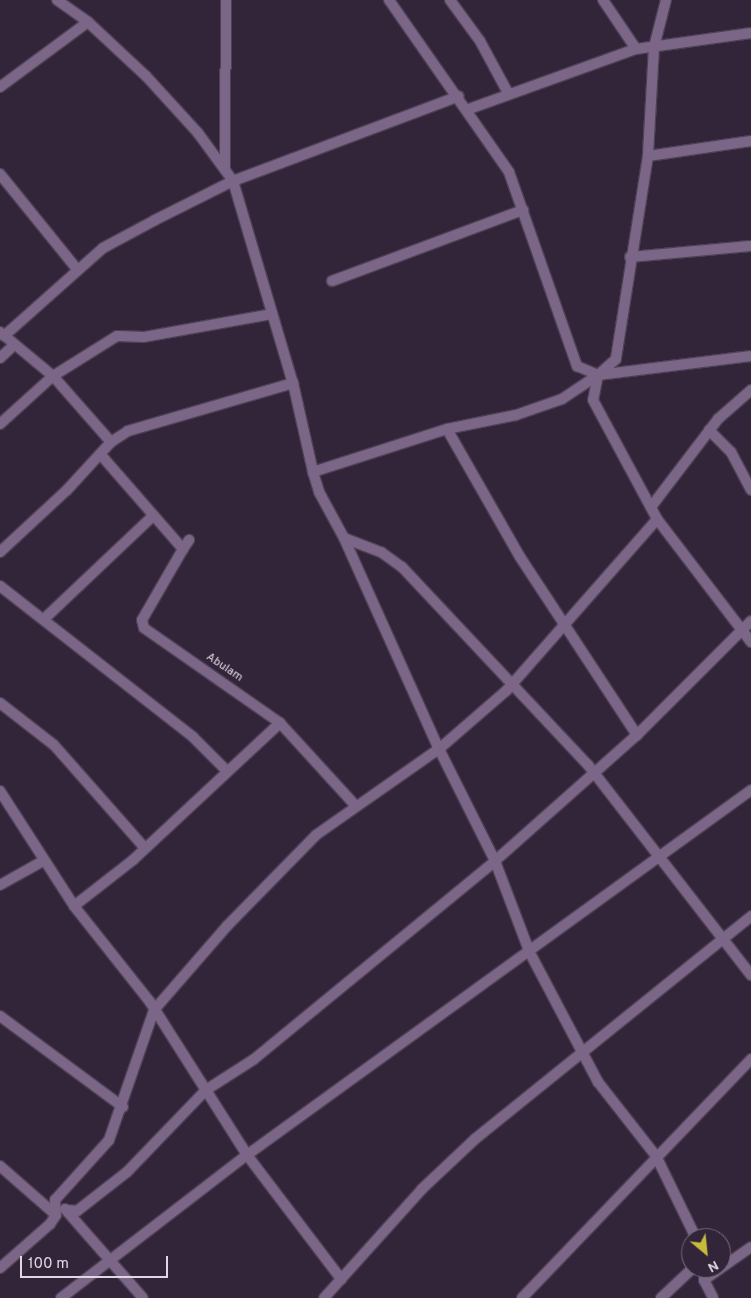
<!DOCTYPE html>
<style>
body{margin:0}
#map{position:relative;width:751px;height:1298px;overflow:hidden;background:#322439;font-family:Overpass,sans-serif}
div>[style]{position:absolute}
.roads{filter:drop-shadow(1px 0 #4e4155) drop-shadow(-1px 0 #4e4155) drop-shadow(0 1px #4e4155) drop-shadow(0 -1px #4e4155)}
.minor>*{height:10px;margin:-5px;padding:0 5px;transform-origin:5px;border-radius:5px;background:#7c6688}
.tertiary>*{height:10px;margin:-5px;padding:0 5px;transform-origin:5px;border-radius:5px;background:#7c6688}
span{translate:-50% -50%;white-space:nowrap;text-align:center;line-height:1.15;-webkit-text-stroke:4px #322439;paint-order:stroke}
.street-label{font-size:12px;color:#e0d7e5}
.north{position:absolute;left:681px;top:1228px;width:50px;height:50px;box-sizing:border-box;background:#322439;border:1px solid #786c7e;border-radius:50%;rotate:152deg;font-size:14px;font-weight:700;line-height:20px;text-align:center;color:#e0d7e5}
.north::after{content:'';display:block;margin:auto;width:18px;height:22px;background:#c7bb3b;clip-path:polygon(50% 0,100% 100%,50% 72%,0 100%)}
.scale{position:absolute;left:20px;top:1256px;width:148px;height:22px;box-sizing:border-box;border:2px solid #e0d7e5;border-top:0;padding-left:6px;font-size:15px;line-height:18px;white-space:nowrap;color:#e0d7e5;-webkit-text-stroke:4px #322439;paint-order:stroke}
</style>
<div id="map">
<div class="roads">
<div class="minor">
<i style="left:57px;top:0;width:38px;rotate:35deg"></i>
<i style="left:88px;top:22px;width:79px;rotate:43deg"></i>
<i style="left:146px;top:76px;width:77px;rotate:47.6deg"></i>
<i style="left:198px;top:133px;width:59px;rotate:53.9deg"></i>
<i style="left:233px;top:181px;width:211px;rotate:73.5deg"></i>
<i style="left:293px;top:383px;width:91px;rotate:77.3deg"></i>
<i style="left:389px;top:0;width:210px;rotate:55.1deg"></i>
<i style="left:509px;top:172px;width:206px;rotate:70.7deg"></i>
<i style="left:577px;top:366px;width:23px;rotate:23deg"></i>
<i style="left:450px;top:0;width:51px;rotate:53.8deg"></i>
<i style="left:480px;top:41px;width:59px;rotate:61.7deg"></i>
<i style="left:603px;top:0;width:59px;rotate:56deg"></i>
<i style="left:666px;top:0;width:49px;rotate:104.3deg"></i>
<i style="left:654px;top:47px;width:109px;rotate:93.2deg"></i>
<i style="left:648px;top:156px;width:206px;rotate:99deg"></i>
<i style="left:616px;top:359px;width:24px;rotate:138deg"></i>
<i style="left:598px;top:375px;width:25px;rotate:101deg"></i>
<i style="left:593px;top:400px;width:135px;rotate:61.7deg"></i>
<i style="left:657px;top:519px;width:155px;rotate:52.6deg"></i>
<i style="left:0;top:87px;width:109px;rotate:-36.5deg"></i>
<i style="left:469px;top:109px;width:177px;rotate:-19.8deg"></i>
<i style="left:636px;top:49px;width:116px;rotate:-7.9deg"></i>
<i style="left:648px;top:156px;width:104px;rotate:-8.3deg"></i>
<i style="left:225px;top:168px;width:168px;rotate:-89.7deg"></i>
<i style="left:0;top:174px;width:122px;rotate:51deg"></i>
<i style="left:630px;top:257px;width:121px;rotate:-5.2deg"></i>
<i style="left:332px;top:281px;width:204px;rotate:-20.4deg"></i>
<i style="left:0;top:332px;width:69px;rotate:39.7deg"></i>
<i style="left:53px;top:376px;width:88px;rotate:48.7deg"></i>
<i style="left:4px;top:336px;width:132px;rotate:-41.6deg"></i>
<i style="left:103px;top:248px;width:59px;rotate:-28.3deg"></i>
<i style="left:155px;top:220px;width:87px;rotate:-26.6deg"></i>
<i style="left:233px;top:181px;width:241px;rotate:-20.6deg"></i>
<i style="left:0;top:358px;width:19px;rotate:-43deg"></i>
<i style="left:0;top:424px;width:72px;rotate:-42.2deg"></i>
<i style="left:53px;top:376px;width:75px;rotate:-32deg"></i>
<i style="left:117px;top:336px;width:27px;rotate:2deg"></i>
<i style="left:144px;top:337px;width:130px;rotate:-10.2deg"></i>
<i style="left:447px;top:429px;width:147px;rotate:60.3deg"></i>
<i style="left:520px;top:557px;width:213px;rotate:56.7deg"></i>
<i style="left:709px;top:430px;width:31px;rotate:45deg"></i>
<i style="left:731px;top:452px;width:43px;rotate:62.2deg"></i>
<i style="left:101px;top:455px;width:125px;rotate:48.9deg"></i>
<i style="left:183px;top:549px;width:11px;rotate:-56deg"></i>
<i style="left:651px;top:507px;width:111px;rotate:-52.7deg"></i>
<i style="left:718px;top:419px;width:44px;rotate:-41.3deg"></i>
<i style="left:344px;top:538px;width:231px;rotate:65.8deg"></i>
<i style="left:439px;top:749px;width:125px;rotate:63.4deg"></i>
<i style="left:495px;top:861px;width:98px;rotate:69.2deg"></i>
<i style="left:530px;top:953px;width:146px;rotate:62.2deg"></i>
<i style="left:598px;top:1082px;width:94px;rotate:51.9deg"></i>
<i style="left:656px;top:1156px;width:91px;rotate:64deg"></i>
<i style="left:183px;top:549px;width:82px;rotate:120deg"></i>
<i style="left:142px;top:620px;width:8px;rotate:76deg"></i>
<i style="left:144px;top:628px;width:166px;rotate:34.9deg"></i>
<i style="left:280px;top:723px;width:111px;rotate:47.6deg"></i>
<i style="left:0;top:552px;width:91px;rotate:-42.8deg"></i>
<i style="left:67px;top:490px;width:65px;rotate:-47.5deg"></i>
<i style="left:111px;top:442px;width:20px;rotate:-33deg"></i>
<i style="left:128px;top:431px;width:172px;rotate:-16.2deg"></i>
<i style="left:0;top:586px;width:245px;rotate:38deg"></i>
<i style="left:193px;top:737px;width:48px;rotate:45deg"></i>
<i style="left:44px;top:619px;width:150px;rotate:-43.4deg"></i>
<i style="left:0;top:703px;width:68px;rotate:37.9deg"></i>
<i style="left:54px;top:745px;width:136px;rotate:48.6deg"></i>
<i style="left:0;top:791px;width:137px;rotate:57.2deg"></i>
<i style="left:74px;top:906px;width:122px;rotate:51.6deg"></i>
<i style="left:150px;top:1002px;width:181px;rotate:57.6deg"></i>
<i style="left:247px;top:1155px;width:156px;rotate:52.8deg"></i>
<i style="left:0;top:885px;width:49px;rotate:-29.2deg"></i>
<i style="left:74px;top:906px;width:75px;rotate:-37.9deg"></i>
<i style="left:133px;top:860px;width:201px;rotate:-43deg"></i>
<i style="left:0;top:1016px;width:153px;rotate:36.5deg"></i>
<i style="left:0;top:1166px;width:74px;rotate:41.2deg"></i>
<i style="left:65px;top:1209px;width:118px;rotate:48.8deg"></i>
<i style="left:67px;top:1210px;width:10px;rotate:6deg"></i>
<i style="left:77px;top:1211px;width:63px;rotate:-38deg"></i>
<i style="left:127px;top:1172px;width:114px;rotate:-46.1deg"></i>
<i style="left:206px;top:1090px;width:56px;rotate:-32.6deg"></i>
<i style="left:253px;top:1060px;width:313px;rotate:-39.4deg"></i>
<i style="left:495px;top:861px;width:190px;rotate:-41.6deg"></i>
<i style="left:637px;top:735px;width:161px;rotate:-45deg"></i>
<i style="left:0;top:1268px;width:67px;rotate:-41.3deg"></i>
<i style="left:50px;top:1224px;width:11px;rotate:-56deg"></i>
<i style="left:56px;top:1215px;width:15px;rotate:-94deg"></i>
<i style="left:55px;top:1200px;width:81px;rotate:-48deg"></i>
<i style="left:109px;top:1140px;width:138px;rotate:-70.9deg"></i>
<i style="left:154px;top:1010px;width:111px;rotate:-49deg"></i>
<i style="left:227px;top:926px;width:127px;rotate:-45.6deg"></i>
<i style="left:316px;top:835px;width:150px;rotate:-35deg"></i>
<i style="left:439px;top:749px;width:90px;rotate:-40.9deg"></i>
<i style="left:507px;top:690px;width:227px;rotate:-48.7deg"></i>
<i style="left:705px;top:1268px;width:12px;rotate:95deg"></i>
<i style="left:704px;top:1280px;width:20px;rotate:63deg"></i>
<i style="left:704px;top:1280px;width:57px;rotate:-35.1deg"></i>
<i style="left:61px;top:1298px;width:235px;rotate:-37.6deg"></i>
<i style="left:247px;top:1155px;width:622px;rotate:-35.91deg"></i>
<i style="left:324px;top:1298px;width:147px;rotate:-48deg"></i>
<i style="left:422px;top:1189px;width:73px;rotate:-43.3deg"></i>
<i style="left:475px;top:1139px;width:355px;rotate:-38.9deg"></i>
<i style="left:522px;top:1298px;width:331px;rotate:-46.2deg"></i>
<i style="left:661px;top:1298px;width:44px;rotate:-43.2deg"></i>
</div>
<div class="tertiary">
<i style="left:751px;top:356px;width:154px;rotate:172.9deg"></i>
<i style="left:598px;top:375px;width:43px;rotate:146.3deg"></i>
<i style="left:562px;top:399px;width:49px;rotate:160.8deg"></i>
<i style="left:516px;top:415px;width:70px;rotate:168.5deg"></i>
<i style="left:447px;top:429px;width:141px;rotate:162.2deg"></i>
<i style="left:313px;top:472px;width:21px;rotate:73deg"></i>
<i style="left:319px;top:492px;width:52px;rotate:61.5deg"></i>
<i style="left:344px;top:538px;width:40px;rotate:21deg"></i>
<i style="left:381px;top:552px;width:26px;rotate:36deg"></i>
<i style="left:402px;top:567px;width:272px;rotate:46.8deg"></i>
<i style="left:588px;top:765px;width:266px;rotate:52.2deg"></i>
</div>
</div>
<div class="street-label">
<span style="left:224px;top:668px;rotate:34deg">Abulam</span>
</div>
<div class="north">N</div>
<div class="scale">100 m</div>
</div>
